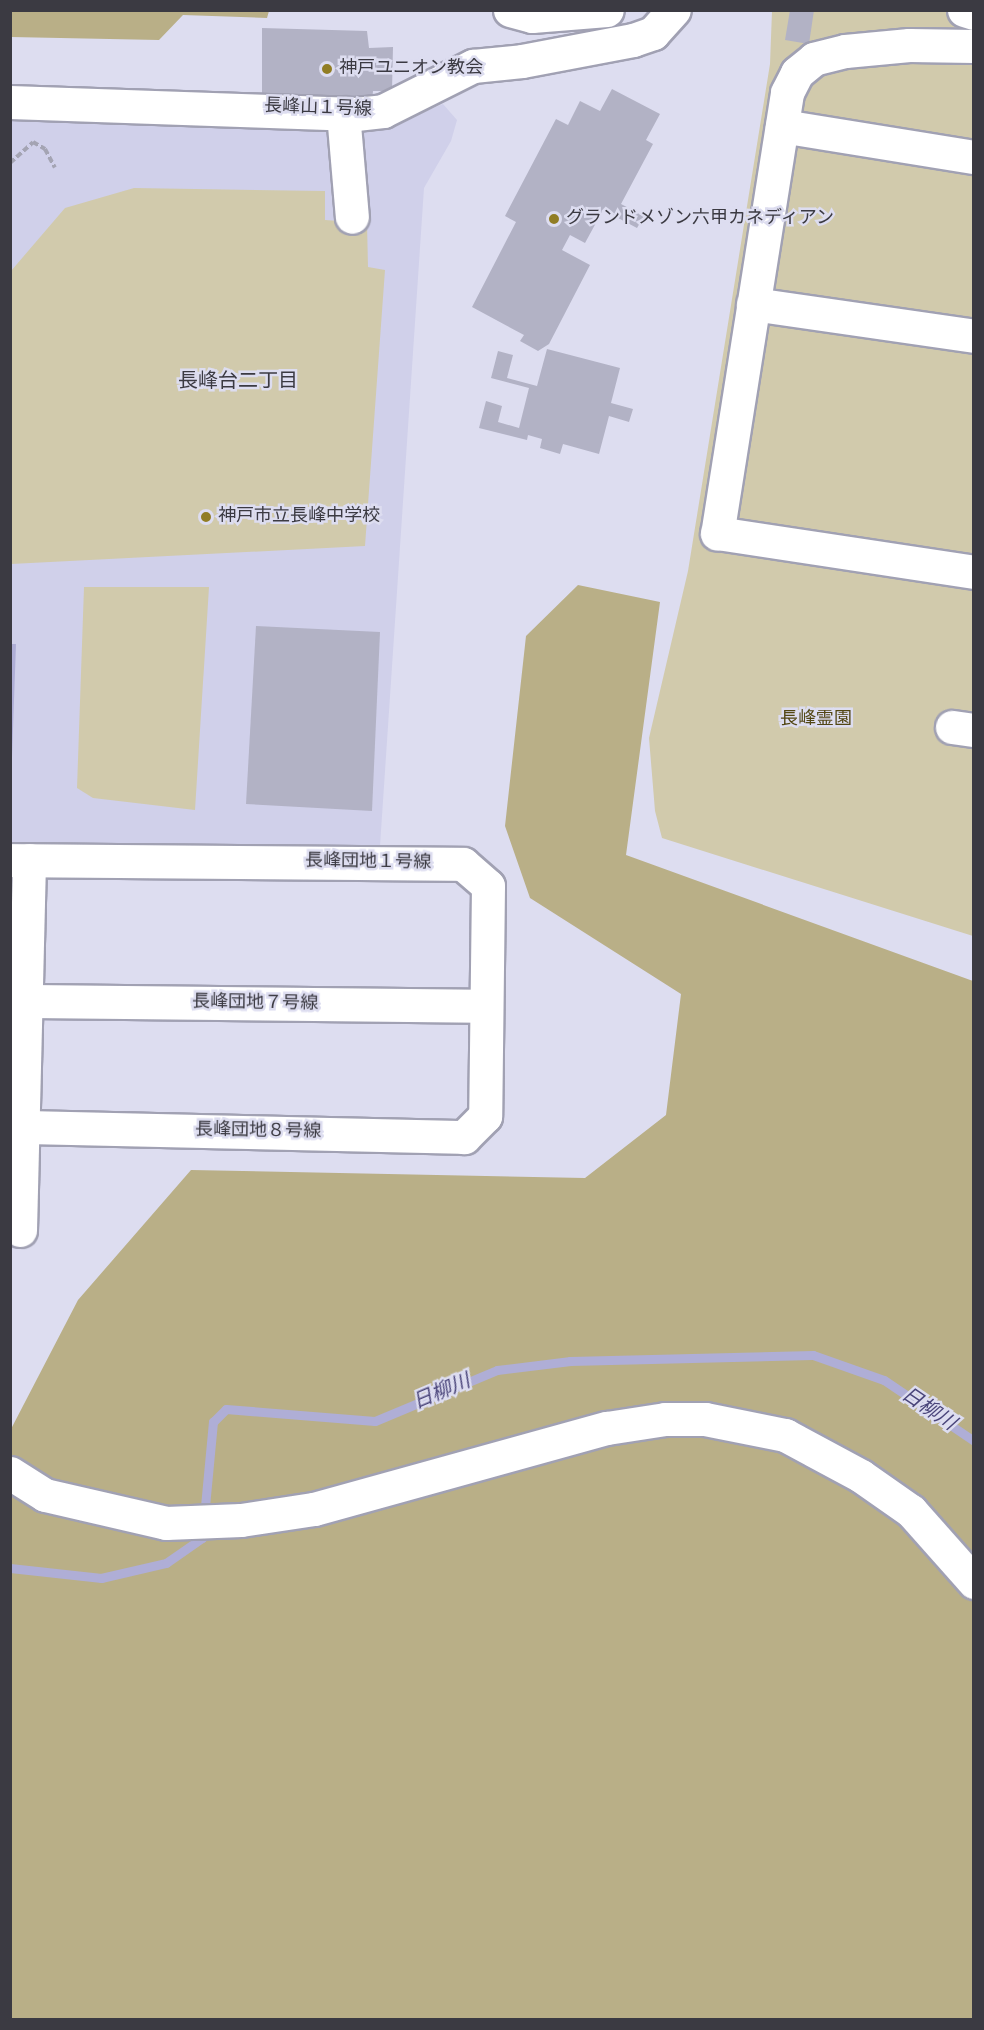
<!DOCTYPE html>
<meta charset="utf-8">
<style>
body{margin:0}
#map{position:relative;width:984px;height:2030px;overflow:hidden;background:#ddddf0;font-family:Overpass,"Noto Sans JP",sans-serif}
div>[style]{position:absolute}
.built>*{inset:0;background:#d0d0ea}
.green>*{inset:0;background:#d1caac}
.forest>*{inset:0;background:#b9af87}
.water>*{inset:0;background:#afaed6}
.stream>*{height:9px;margin:-4.5px;padding:0 4.5px;transform-origin:4.5px;border-radius:4.5px;background:#afaed6}
.building>*{inset:0;background:#b2b2c5}
.path>*{height:4px;margin-top:-2px;transform-origin:0;background:repeating-linear-gradient(90deg,#a4a4b3 0 6px,transparent 0 9px)}
.roads{filter:drop-shadow(2px 0 #a1a1b3) drop-shadow(-2px 0 #a1a1b3) drop-shadow(0 2px #a1a1b3) drop-shadow(0 -2px #a1a1b3)}
.minor>*{height:33px;margin:-16.5px;padding:0 16.5px;transform-origin:16.5px;border-radius:16.5px;background:#fff}
.dots>*{width:16px;height:16px;translate:-50% -50%;box-sizing:border-box;border:3px solid #ddddf0;border-radius:50%}
span{translate:-50% -50%;white-space:nowrap;text-align:center;line-height:1.15;-webkit-text-stroke:5px #ddddf0;paint-order:stroke}
.poi-label{font-size:18px;color:#3b3a42}
.left{translate:0 -50%;text-align:left}
.street-label{font-size:18px;color:#3b3a42}
.park-label{font-size:18px;color:#524614}
.neighbourhood-label{font-size:20px;color:#3b3a42}
.water-label{font-size:20px;color:#4a457a;font-style:italic}
.frame{position:absolute;inset:0;border:12px solid #3b3a42;pointer-events:none}
</style>
<div id="map">
<div class="built">
<i style="clip-path:polygon(443px 104px,457px 120px,451px 141px,424px 188px,380px 846px,11px 848px,10px 116px,378px 131px)"></i>
</div>
<div class="green">
<i style="clip-path:polygon(772px 11px,973px 11px,973px 936px,662px 838px,655px 811px,649px 738px,688px 571px,770px 64px)"></i>
<i style="clip-path:polygon(134px 188px,325px 191px,325px 220px,367px 223px,368px 267px,385px 270px,365px 546px,11px 564px,11px 271px,65px 208px)"></i>
<i style="clip-path:polygon(84px 587px,209px 587px,195px 810px,93px 798px,77px 788px)"></i>
</div>
<div class="forest">
<i style="clip-path:polygon(11px 10px,269px 10px,269px 11px,267px 18px,183px 15px,159px 40px,11px 37px)"></i>
<i style="clip-path:polygon(578px 585px,660px 602px,626px 855px,973px 981px,973px 2019px,11px 2020px,11px 1429px,78px 1300px,191px 1170px,585px 1178px,666px 1115px,681px 994px,530px 898px,505px 826px,526px 636px)"></i>
</div>
<div class="water">
<i style="clip-path:polygon(10px 644px,16px 644px,12px 757px,10px 757px)"></i>
</div>
<div class="stream">
<i style="left:10px;top:1568px;width:92px;rotate:6.3deg"></i>
<i style="left:101px;top:1578px;width:67px;rotate:-13deg"></i>
<i style="left:166px;top:1563px;width:44px;rotate:-34.8deg"></i>
<i style="left:202px;top:1538px;width:117px;rotate:-84.6deg"></i>
<i style="left:213px;top:1422px;width:18px;rotate:-45deg"></i>
<i style="left:226px;top:1409px;width:149px;rotate:4.6deg"></i>
<i style="left:375px;top:1421px;width:132px;rotate:-22.7deg"></i>
<i style="left:497px;top:1370px;width:74px;rotate:-7deg"></i>
<i style="left:570px;top:1361px;width:243px;rotate:-1.4deg"></i>
<i style="left:813px;top:1355px;width:75px;rotate:19.4deg"></i>
<i style="left:884px;top:1380px;width:109px;rotate:34.1deg"></i>
</div>
<div class="building">
<i style="clip-path:polygon(790px 10px,814px 10px,809px 44px,785px 40px)"></i>
<i style="clip-path:polygon(262px 28px,367px 31px,369px 48px,393px 47px,392px 91px,373px 91px,372px 102px,262px 97px)"></i>
<i style="clip-path:polygon(612px 89px,660px 114px,646px 140px,653px 144px,621px 204px,644px 216px,637px 228px,603px 210px,585px 243px,570px 235px,562px 250px,590px 265px,549px 344px,538px 351px,520px 341px,524px 335px,472px 307px,516px 222px,505px 216px,556px 119px,568px 125px,580px 101px,600px 111px)"></i>
<i style="clip-path:polygon(547px 349px,620px 368px,611px 403px,633px 409px,629px 422px,609px 416px,599px 454px,563px 444px,560px 454px,540px 448px,542px 439px,528px 435px,527px 440px,479px 428px,486px 401px,502px 406px,498px 422px,519px 428px,529px 388px,491px 378px,498px 351px,513px 355px,507px 378px,537px 386px)"></i>
<i style="clip-path:polygon(256px 626px,380px 632px,372px 811px,246px 804px)"></i>
</div>
<div class="path">
<i style="left:10px;top:163px;width:31px;rotate:-42deg"></i>
<i style="left:33px;top:142px;width:14px;rotate:30deg"></i>
<i style="left:45px;top:149px;width:21px;rotate:62deg"></i>
</div>
<div class="roads">
<div class="minor">
<i style="left:510px;top:10px;width:23px;rotate:15deg"></i>
<i style="left:532px;top:16px;width:75px;rotate:-4.6deg"></i>
<i style="left:964px;top:10px;width:10px;rotate:17deg"></i>
<i style="left:974px;top:46px;width:65px;rotate:-179.1deg"></i>
<i style="left:909px;top:45px;width:64px;rotate:174.6deg"></i>
<i style="left:845px;top:51px;width:32px;rotate:166deg"></i>
<i style="left:814px;top:59px;width:22px;rotate:141deg"></i>
<i style="left:797px;top:73px;width:22px;rotate:117deg"></i>
<i style="left:787px;top:93px;width:446px;rotate:99deg"></i>
<i style="left:717px;top:533px;width:260px;rotate:8.6deg"></i>
<i style="left:10px;top:102px;width:346px;rotate:2deg"></i>
<i style="left:356px;top:114px;width:27px;rotate:-6deg"></i>
<i style="left:383px;top:111px;width:101px;rotate:-26.6deg"></i>
<i style="left:473px;top:66px;width:49px;rotate:-5.8deg"></i>
<i style="left:522px;top:61px;width:113px;rotate:-10.7deg"></i>
<i style="left:633px;top:40px;width:21px;rotate:-19deg"></i>
<i style="left:653px;top:33px;width:31px;rotate:-48deg"></i>
<i style="left:343px;top:113px;width:104px;rotate:85.1deg"></i>
<i style="left:782px;top:126px;width:194px;rotate:9.2deg"></i>
<i style="left:753px;top:304px;width:223px;rotate:8.2deg"></i>
<i style="left:952px;top:727px;width:22px;rotate:8deg"></i>
<i style="left:10px;top:860px;width:453px;rotate:0.5deg"></i>
<i style="left:463px;top:864px;width:33px;rotate:41deg"></i>
<i style="left:488px;top:886px;width:230px;rotate:90.7deg"></i>
<i style="left:485px;top:1116px;width:30px;rotate:135deg"></i>
<i style="left:464px;top:1137px;width:443px;rotate:-178.7deg"></i>
<i style="left:23px;top:1001px;width:463px;rotate:0.6deg"></i>
<i style="left:20px;top:1230px;width:370px;rotate:-88.6deg"></i>
<i style="left:10px;top:1473px;width:41px;rotate:32.2deg"></i>
<i style="left:45px;top:1495px;width:124px;rotate:13deg"></i>
<i style="left:166px;top:1523px;width:75px;rotate:-2.3deg"></i>
<i style="left:241px;top:1520px;width:74px;rotate:-8.6deg"></i>
<i style="left:314px;top:1509px;width:304px;rotate:-15.5deg"></i>
<i style="left:607px;top:1428px;width:59px;rotate:-8.8deg"></i>
<i style="left:665px;top:1419px;width:40px"></i>
<i style="left:705px;top:1419px;width:82px;rotate:11.3deg"></i>
<i style="left:785px;top:1435px;width:86px;rotate:28.3deg"></i>
<i style="left:861px;top:1476px;width:61px;rotate:35deg"></i>
<i style="left:911px;top:1511px;width:95px;rotate:48.4deg"></i>
</div>
</div>
<div class="dots">
<i style="left:327px;top:69px;background:#917d24"></i>
<i style="left:554px;top:219px;background:#917d24"></i>
<i style="left:206px;top:517px;background:#917d24"></i>
</div>
<div class="poi-label">
<span class="left" style="left:339px;top:69px">神戸ユニオン教会</span>
<span class="left" style="left:566px;top:219px">グランドメゾン六甲カネディアン</span>
<span class="left" style="left:218px;top:517px">神戸市立長峰中学校</span>
</div>
<div class="street-label">
<span style="left:318px;top:109px;rotate:2deg">長峰山１号線</span>
<span style="left:368px;top:863px;rotate:1deg">長峰団地１号線</span>
<span style="left:255px;top:1004px;rotate:1deg">長峰団地７号線</span>
<span style="left:258px;top:1132px;rotate:1deg">長峰団地８号線</span>
</div>
<div class="park-label">
<span style="left:816px;top:720px">長峰霊園</span>
</div>
<div class="neighbourhood-label">
<span style="left:238px;top:382px">長峰台二丁目</span>
</div>
<div class="water-label">
<span style="left:442px;top:1393px;rotate:-23deg">日柳川</span>
<span style="left:928px;top:1410px;rotate:34deg">日柳川</span>
</div>
<div class="frame"></div>
</div>
